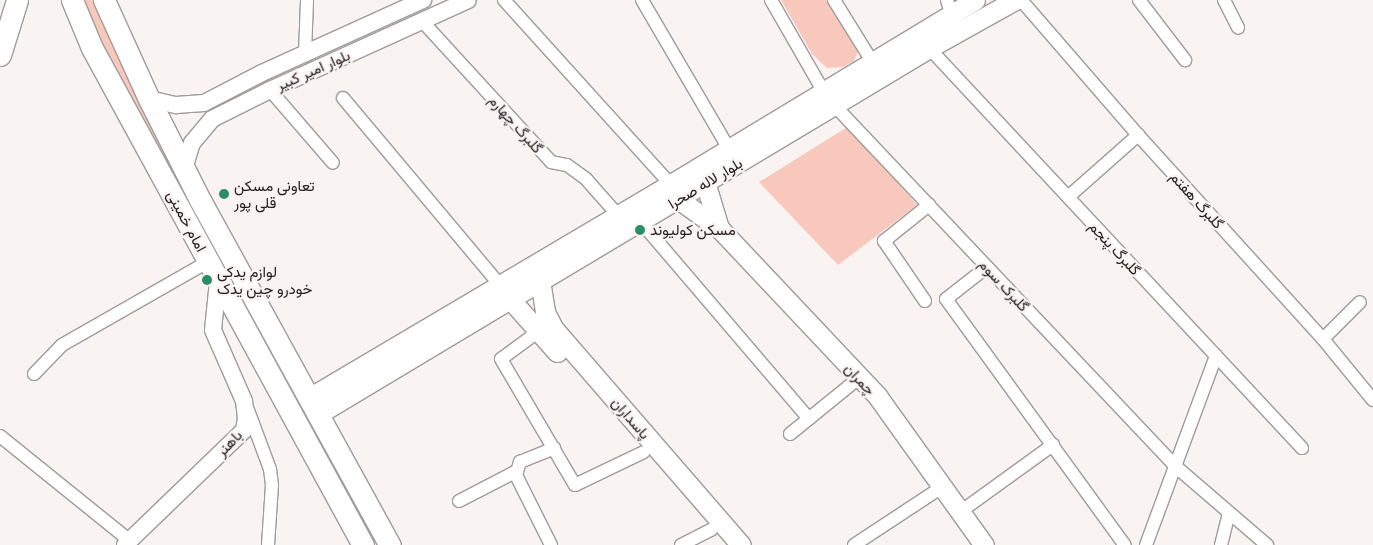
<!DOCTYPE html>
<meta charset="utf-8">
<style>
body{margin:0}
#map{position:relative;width:1373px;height:545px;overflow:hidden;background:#f9f3f2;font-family:"Golos Text",Vazirmatn,sans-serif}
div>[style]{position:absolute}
.green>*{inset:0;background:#f8c8bc}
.roads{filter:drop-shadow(1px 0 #a09b9a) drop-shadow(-1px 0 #a09b9a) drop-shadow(0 1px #a09b9a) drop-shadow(0 -1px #a09b9a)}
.minor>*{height:12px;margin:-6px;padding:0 6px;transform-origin:6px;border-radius:6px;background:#fff}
.tertiary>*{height:16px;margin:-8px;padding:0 8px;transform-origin:8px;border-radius:8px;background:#fff}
.secondary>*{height:19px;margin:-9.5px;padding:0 9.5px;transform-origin:9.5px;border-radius:9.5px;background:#fff}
.trunk>*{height:21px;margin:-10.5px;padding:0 10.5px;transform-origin:10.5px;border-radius:10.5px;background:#fff}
.dots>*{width:14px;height:14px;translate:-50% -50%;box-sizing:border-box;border:2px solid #f9f3f2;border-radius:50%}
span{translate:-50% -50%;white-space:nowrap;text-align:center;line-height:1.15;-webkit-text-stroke:4.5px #f9f3f2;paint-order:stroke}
.street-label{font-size:15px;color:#222020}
.poi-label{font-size:15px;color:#222020}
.left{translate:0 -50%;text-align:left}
</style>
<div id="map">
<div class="green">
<i style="clip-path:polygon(84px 0,95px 0,185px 183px,178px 188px,87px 13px)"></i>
<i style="clip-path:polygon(781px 0,829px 0,855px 41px,858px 52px,854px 61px,843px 67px,827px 68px,812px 54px)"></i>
<i style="clip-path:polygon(849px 126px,917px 205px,838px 265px,759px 182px)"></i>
</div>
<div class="roads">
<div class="minor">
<i style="left:504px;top:0;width:248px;rotate:47.9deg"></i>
<i style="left:642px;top:0;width:173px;rotate:59.7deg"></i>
<i style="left:771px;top:0;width:106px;rotate:60.1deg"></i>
<i style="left:824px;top:92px;width:16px;rotate:52deg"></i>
<i style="left:834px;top:105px;width:495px;rotate:46.6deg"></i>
<i style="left:1174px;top:465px;width:123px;rotate:40.7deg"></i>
<i style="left:834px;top:0;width:74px;rotate:58.2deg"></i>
<i style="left:947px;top:0;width:15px;rotate:74deg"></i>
<i style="left:1021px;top:0;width:179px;rotate:49.1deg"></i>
<i style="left:1138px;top:135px;width:275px;rotate:47.8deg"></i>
<i style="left:1323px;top:339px;width:79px;rotate:50.7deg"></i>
<i style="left:1139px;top:0;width:76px;rotate:52.5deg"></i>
<i style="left:1224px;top:0;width:31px;rotate:63deg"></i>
<i style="left:422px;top:21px;width:191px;rotate:47.5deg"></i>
<i style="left:551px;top:162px;width:16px;rotate:11deg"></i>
<i style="left:567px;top:165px;width:24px;rotate:36deg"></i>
<i style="left:586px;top:179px;width:48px;rotate:48.4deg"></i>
<i style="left:929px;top:48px;width:547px;rotate:47deg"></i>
<i style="left:305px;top:53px;width:53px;rotate:-87.8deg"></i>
<i style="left:270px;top:90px;width:96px;rotate:49.2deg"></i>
<i style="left:343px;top:98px;width:252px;rotate:50deg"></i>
<i style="left:1068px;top:197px;width:94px;rotate:-41.5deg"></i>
<i style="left:640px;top:221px;width:260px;rotate:49.5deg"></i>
<i style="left:987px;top:267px;width:52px;rotate:142deg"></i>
<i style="left:946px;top:299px;width:304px;rotate:54deg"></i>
<i style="left:925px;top:301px;width:73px;rotate:-124.3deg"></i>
<i style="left:884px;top:241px;width:58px;rotate:-38.7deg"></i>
<i style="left:539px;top:331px;width:47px;rotate:143.6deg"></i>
<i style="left:501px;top:359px;width:146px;rotate:59.6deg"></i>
<i style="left:575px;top:485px;width:76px;rotate:-25.6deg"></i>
<i style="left:1323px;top:339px;width:52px;rotate:-45deg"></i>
<i style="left:34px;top:374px;width:40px;rotate:-46deg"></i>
<i style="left:62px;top:345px;width:169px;rotate:-29.7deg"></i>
<i style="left:248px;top:410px;width:63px;rotate:69.6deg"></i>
<i style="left:270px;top:469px;width:16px;rotate:83deg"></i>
<i style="left:272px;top:485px;width:60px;rotate:93.8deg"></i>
<i style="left:790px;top:434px;width:89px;rotate:-39.1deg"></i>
<i style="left:0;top:436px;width:166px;rotate:38.9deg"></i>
<i style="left:459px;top:501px;width:65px;rotate:-27.3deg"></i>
<i style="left:960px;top:512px;width:115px;rotate:-35.8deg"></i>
<i style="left:551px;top:545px;width:78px;rotate:-116.6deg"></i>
<i style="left:516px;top:475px;width:14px;rotate:-73deg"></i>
<i style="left:520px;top:462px;width:37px;rotate:-22deg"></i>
<i style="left:681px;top:545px;width:34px;rotate:-27deg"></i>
<i style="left:854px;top:545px;width:105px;rotate:-33.4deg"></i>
<i style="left:1146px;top:545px;width:202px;rotate:-69.7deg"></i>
<i style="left:1221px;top:545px;width:32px;rotate:-76deg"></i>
</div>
<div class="tertiary">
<i style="left:149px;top:99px;width:28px;rotate:13deg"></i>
<i style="left:176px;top:105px;width:28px;rotate:-4deg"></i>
<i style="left:204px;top:103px;width:65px;rotate:-27.3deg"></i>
<i style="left:262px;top:73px;width:177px;rotate:-24.4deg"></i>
<i style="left:184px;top:169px;width:27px;rotate:-73deg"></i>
<i style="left:192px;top:143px;width:31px;rotate:-50deg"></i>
<i style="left:212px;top:119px;width:65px;rotate:-26.6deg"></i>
<i style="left:270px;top:90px;width:217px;rotate:-24.4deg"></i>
<i style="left:125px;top:545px;width:165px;rotate:-44deg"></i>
<i style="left:244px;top:430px;width:11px;rotate:-80deg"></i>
<i style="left:246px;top:419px;width:18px;rotate:-96deg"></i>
<i style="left:244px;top:401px;width:77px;rotate:-113.6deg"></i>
<i style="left:213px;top:330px;width:49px;rotate:-84.2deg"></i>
</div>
<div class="secondary">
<i style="left:672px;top:189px;width:12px;rotate:59deg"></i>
<i style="left:678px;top:199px;width:50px;rotate:35.3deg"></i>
<i style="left:719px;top:228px;width:48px;rotate:-106.9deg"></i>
<i style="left:705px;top:182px;width:12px;rotate:-125deg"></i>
<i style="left:719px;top:228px;width:232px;rotate:46.7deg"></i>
<i style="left:878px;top:397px;width:182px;rotate:54.4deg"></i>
<i style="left:540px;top:280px;width:32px;rotate:81deg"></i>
<i style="left:545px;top:312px;width:18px;rotate:63deg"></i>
<i style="left:553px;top:328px;width:287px;rotate:49.1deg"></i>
<i style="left:510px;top:299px;width:71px;rotate:48.4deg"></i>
<i style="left:309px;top:398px;width:450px;rotate:-30.6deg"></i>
<i style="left:696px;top:169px;width:326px;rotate:-31.2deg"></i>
<i style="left:318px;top:414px;width:712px;rotate:-30.92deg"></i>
<i style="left:929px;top:48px;width:98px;rotate:-29.2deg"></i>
</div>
<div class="trunk">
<i style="left:72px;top:0;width:52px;rotate:67.4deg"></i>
<i style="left:92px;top:48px;width:566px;rotate:61.4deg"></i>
<i style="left:104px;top:0;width:109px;rotate:65.6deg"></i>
<i style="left:149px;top:99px;width:113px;rotate:63.2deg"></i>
<i style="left:200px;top:200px;width:394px;rotate:61.2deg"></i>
<i style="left:0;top:55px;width:58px;rotate:-72.8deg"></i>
</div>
</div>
<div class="dots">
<i style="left:224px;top:194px;background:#2a8d67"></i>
<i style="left:640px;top:230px;background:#2a8d67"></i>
<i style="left:207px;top:280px;background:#2a8d67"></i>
</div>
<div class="street-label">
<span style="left:313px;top:70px;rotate:-24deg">بلوار امیر کبیر</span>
<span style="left:516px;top:124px;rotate:48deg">گلبرگ چهارم</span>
<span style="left:705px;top:183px;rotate:-31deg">بلوار لاله صحرا</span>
<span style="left:1197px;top:200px;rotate:48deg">گلبرگ هفتم</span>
<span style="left:187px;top:221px;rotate:62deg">امام خمینی</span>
<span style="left:1115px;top:248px;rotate:47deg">گلبرگ پنجم</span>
<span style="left:1004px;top:285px;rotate:47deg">گلبرک سوم</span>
<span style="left:860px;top:379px;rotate:47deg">چمران</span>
<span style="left:631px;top:418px;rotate:49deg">پاسداران</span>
<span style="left:229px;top:443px;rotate:-46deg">باهنر</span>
</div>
<div class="poi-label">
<span class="left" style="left:234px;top:194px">تعاونی مسکن<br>قلی پور</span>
<span class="left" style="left:650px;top:230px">مسکن کولیوند</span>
<span class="left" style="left:217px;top:280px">لوازم یدکی<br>خودرو چین یدک</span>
</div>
</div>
